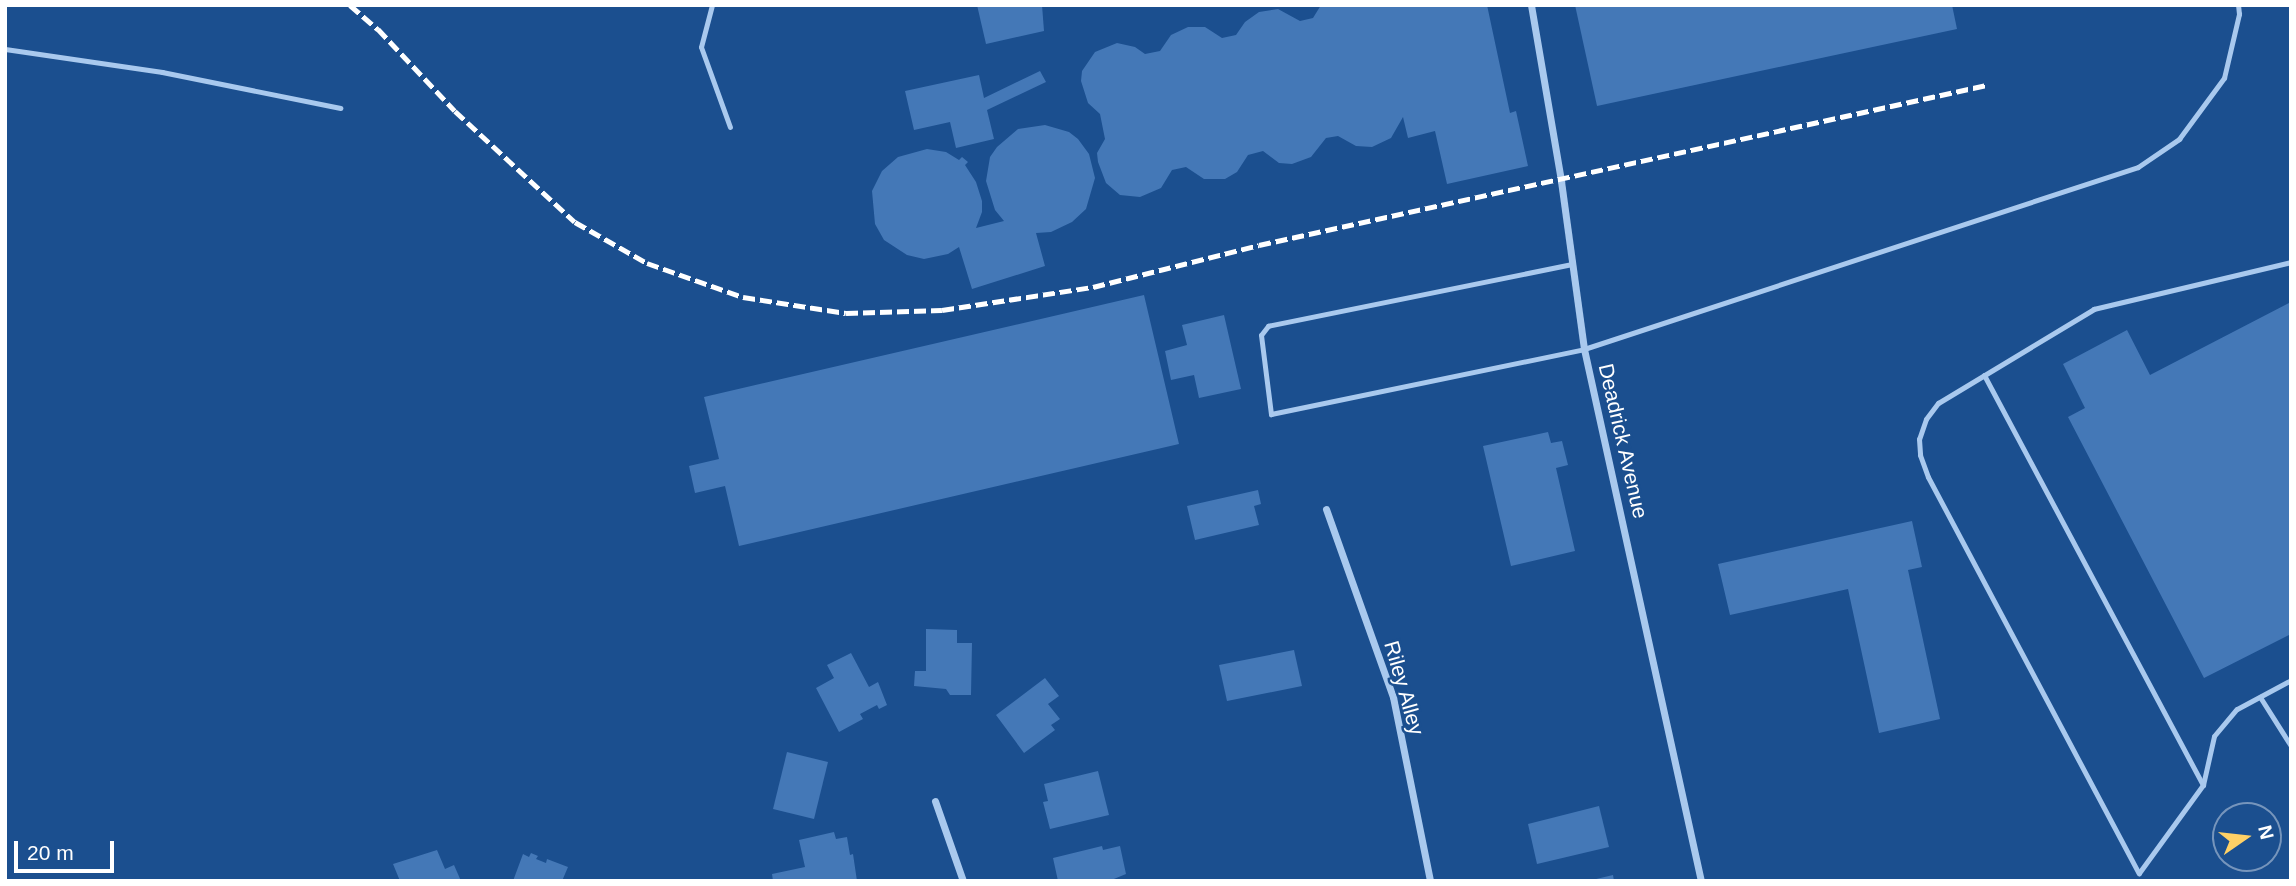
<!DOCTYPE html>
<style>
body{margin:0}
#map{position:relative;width:2296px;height:886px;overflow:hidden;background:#1b4f8f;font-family:Helvetica,sans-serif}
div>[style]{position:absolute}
.building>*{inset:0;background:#4478b7}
.lane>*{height:5px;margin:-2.5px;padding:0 2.5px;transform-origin:2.5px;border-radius:2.5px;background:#a9c9ee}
.street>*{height:7px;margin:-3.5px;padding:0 3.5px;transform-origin:3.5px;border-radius:3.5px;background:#a9c9ee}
.rail>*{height:5px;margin-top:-2.5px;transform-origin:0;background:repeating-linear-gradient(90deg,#fff 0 12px,transparent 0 17px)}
span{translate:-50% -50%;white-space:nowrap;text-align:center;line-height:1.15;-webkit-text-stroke:5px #1b4f8f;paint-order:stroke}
.street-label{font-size:21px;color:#fff}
.frame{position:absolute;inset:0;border:7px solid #fff;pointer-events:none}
.north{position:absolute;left:2212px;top:802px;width:70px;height:70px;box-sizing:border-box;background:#1b4f8f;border:2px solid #7695bc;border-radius:50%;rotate:76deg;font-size:19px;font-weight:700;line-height:28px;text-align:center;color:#fff}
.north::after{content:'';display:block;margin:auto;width:24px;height:32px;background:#ffd166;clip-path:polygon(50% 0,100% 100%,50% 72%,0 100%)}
.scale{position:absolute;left:14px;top:841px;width:100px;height:32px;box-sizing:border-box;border:4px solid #fff;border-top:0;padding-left:9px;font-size:21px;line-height:24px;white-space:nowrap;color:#fff;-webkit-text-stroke:5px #1b4f8f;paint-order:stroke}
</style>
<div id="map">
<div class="building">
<i style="clip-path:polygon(977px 5px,1042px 5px,1044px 31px,986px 44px)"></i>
<i style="clip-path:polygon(1321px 5px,1487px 5px,1510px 113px,1516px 111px,1528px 166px,1447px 184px,1435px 131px,1408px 138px,1403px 117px,1391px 138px,1372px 147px,1356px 146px,1338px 136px,1326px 138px,1311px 157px,1292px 164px,1279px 163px,1263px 151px,1248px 155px,1237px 172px,1225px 179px,1204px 179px,1186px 167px,1172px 170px,1161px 188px,1140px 197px,1120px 195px,1106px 183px,1098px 162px,1097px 153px,1105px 139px,1100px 114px,1088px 103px,1081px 81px,1082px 71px,1095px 52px,1117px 43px,1135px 47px,1145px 54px,1160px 51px,1171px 35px,1188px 27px,1205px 27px,1222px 38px,1236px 35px,1245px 22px,1259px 12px,1278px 9px,1300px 21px,1313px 18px)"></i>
<i style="clip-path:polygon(1575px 5px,1952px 5px,1957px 29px,1597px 106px)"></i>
<i style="clip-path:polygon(1040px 71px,1046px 82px,987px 110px,994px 139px,956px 148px,950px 122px,914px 130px,905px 91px,979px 75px,984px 98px)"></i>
<i style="clip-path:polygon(1045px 125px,1069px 132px,1078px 139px,1089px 154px,1095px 178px,1086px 209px,1072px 222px,1051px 232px,1036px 233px,1045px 266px,972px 289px,959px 247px,948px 254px,924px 259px,907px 255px,884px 240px,875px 224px,872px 191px,882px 171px,898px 157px,927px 149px,946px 152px,959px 160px,962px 157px,968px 162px,965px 165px,976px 182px,982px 201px,982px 212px,976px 228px,1004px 221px,995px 210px,986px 181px,990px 157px,997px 147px,1018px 129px)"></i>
<i style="clip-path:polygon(1144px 295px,1179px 444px,739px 546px,725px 486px,695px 493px,689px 466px,719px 459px,704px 397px)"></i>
<i style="clip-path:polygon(2291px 302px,2291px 634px,2204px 678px,2068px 417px,2085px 408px,2063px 364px,2127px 330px,2150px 375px)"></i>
<i style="clip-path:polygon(1224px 315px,1241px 389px,1199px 398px,1194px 375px,1171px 380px,1165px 351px,1187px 345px,1182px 325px)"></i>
<i style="clip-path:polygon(1548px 432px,1551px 443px,1562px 441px,1568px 465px,1556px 468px,1575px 551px,1511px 566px,1483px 446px)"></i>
<i style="clip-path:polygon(1258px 490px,1261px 504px,1254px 506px,1259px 525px,1195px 540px,1187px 506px)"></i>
<i style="clip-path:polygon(1912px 521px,1922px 567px,1908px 570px,1940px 719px,1879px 733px,1848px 589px,1730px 615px,1718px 564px)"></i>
<i style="clip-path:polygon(926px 629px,957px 630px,957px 643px,972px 643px,971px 695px,950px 695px,946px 689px,914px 686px,915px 671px,926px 671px)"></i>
<i style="clip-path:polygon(1294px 650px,1302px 686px,1227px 701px,1219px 665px)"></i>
<i style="clip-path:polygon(851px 653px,869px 687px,878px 682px,887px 705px,879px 709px,877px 705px,860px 714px,863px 719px,839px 732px,816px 688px,834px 678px,827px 665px)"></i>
<i style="clip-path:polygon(1045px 678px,1059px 696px,1048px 704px,1060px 719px,1051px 725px,1055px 730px,1024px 753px,996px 715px)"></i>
<i style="clip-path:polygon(787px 752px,828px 762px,814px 819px,773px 809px)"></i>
<i style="clip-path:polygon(1098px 771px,1109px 815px,1050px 829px,1043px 802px,1048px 801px,1044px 784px)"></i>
<i style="clip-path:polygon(1599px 806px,1609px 847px,1537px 864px,1528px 824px)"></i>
<i style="clip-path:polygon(834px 832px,836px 839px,847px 837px,850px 855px,853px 854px,857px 881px,773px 881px,772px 874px,805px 867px,799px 840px)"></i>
<i style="clip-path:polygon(1102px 846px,1103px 850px,1120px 846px,1126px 874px,1109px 881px,1058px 881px,1053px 858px)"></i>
<i style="clip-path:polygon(437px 850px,445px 869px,454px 865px,461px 881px,400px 881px,393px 864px)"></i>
<i style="clip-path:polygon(531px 853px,538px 856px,536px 859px,546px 863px,547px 859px,568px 867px,562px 881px,513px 881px,523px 854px,529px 857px)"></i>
<i style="clip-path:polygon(1613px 875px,1614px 881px,1592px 881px,1592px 880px)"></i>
</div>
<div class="lane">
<i style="left:712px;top:5px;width:43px;rotate:104.7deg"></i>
<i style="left:701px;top:47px;width:85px;rotate:70.1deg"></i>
<i style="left:5px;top:49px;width:159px;rotate:8.3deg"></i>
<i style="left:162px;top:72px;width:182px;rotate:11.4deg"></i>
<i style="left:2291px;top:262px;width:203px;rotate:166.6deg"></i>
<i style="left:2094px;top:309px;width:182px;rotate:148.9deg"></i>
<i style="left:1938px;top:403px;width:20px;rotate:127deg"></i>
<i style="left:1926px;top:419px;width:21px;rotate:109deg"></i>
<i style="left:1919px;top:439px;width:16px;rotate:86deg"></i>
<i style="left:1920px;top:455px;width:23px;rotate:70deg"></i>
<i style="left:1928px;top:477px;width:449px;rotate:62deg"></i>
<i style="left:2139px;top:873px;width:109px;rotate:-54deg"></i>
<i style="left:2203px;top:785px;width:50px;rotate:-77.3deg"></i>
<i style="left:2214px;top:736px;width:35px;rotate:-50deg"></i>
<i style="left:2237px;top:709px;width:61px;rotate:-28.2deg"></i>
<i style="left:1572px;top:264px;width:310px;rotate:168.5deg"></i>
<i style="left:1268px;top:326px;width:11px;rotate:128deg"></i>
<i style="left:1261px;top:335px;width:80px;rotate:82.8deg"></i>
<i style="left:1271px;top:414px;width:320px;rotate:-11.7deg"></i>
<i style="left:1584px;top:349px;width:583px;rotate:-18.19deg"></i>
<i style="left:2138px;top:167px;width:50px;rotate:-34.3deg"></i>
<i style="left:2179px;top:139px;width:76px;rotate:-53.6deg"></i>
<i style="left:2224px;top:78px;width:66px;rotate:-76.8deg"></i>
<i style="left:2239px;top:14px;width:9px;rotate:-96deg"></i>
<i style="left:1984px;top:375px;width:465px;rotate:61.9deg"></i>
<i style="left:2260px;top:697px;width:58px;rotate:57.7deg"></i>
</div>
<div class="street">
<i style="left:1531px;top:5px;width:179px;rotate:80.3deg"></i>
<i style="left:1561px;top:181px;width:170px;rotate:82.2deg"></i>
<i style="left:1584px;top:349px;width:545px;rotate:77.6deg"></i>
<i style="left:1326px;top:509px;width:200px;rotate:70.4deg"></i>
<i style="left:1393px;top:697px;width:188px;rotate:78.6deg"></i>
<i style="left:935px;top:801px;width:85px;rotate:70.7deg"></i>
</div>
<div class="rail">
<i style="left:350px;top:5px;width:37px;rotate:41deg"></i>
<i style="left:378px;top:29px;width:112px;rotate:46.8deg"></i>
<i style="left:455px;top:111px;width:163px;rotate:42.8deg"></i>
<i style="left:575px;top:222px;width:83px;rotate:29.7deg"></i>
<i style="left:647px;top:263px;width:102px;rotate:19.5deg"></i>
<i style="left:743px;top:297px;width:104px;rotate:8.8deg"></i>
<i style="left:846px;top:313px;width:96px;rotate:-1.8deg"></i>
<i style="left:942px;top:310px;width:153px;rotate:-8.7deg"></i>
<i style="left:1093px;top:287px;width:171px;rotate:-14.2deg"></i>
<i style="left:1259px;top:245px;width:745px;rotate:-12.4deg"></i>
</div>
<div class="street-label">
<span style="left:1623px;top:441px;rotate:77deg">Deadrick Avenue</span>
<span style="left:1404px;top:688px;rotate:74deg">Riley Alley</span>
</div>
<div class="frame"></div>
<div class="north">N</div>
<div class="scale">20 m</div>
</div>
